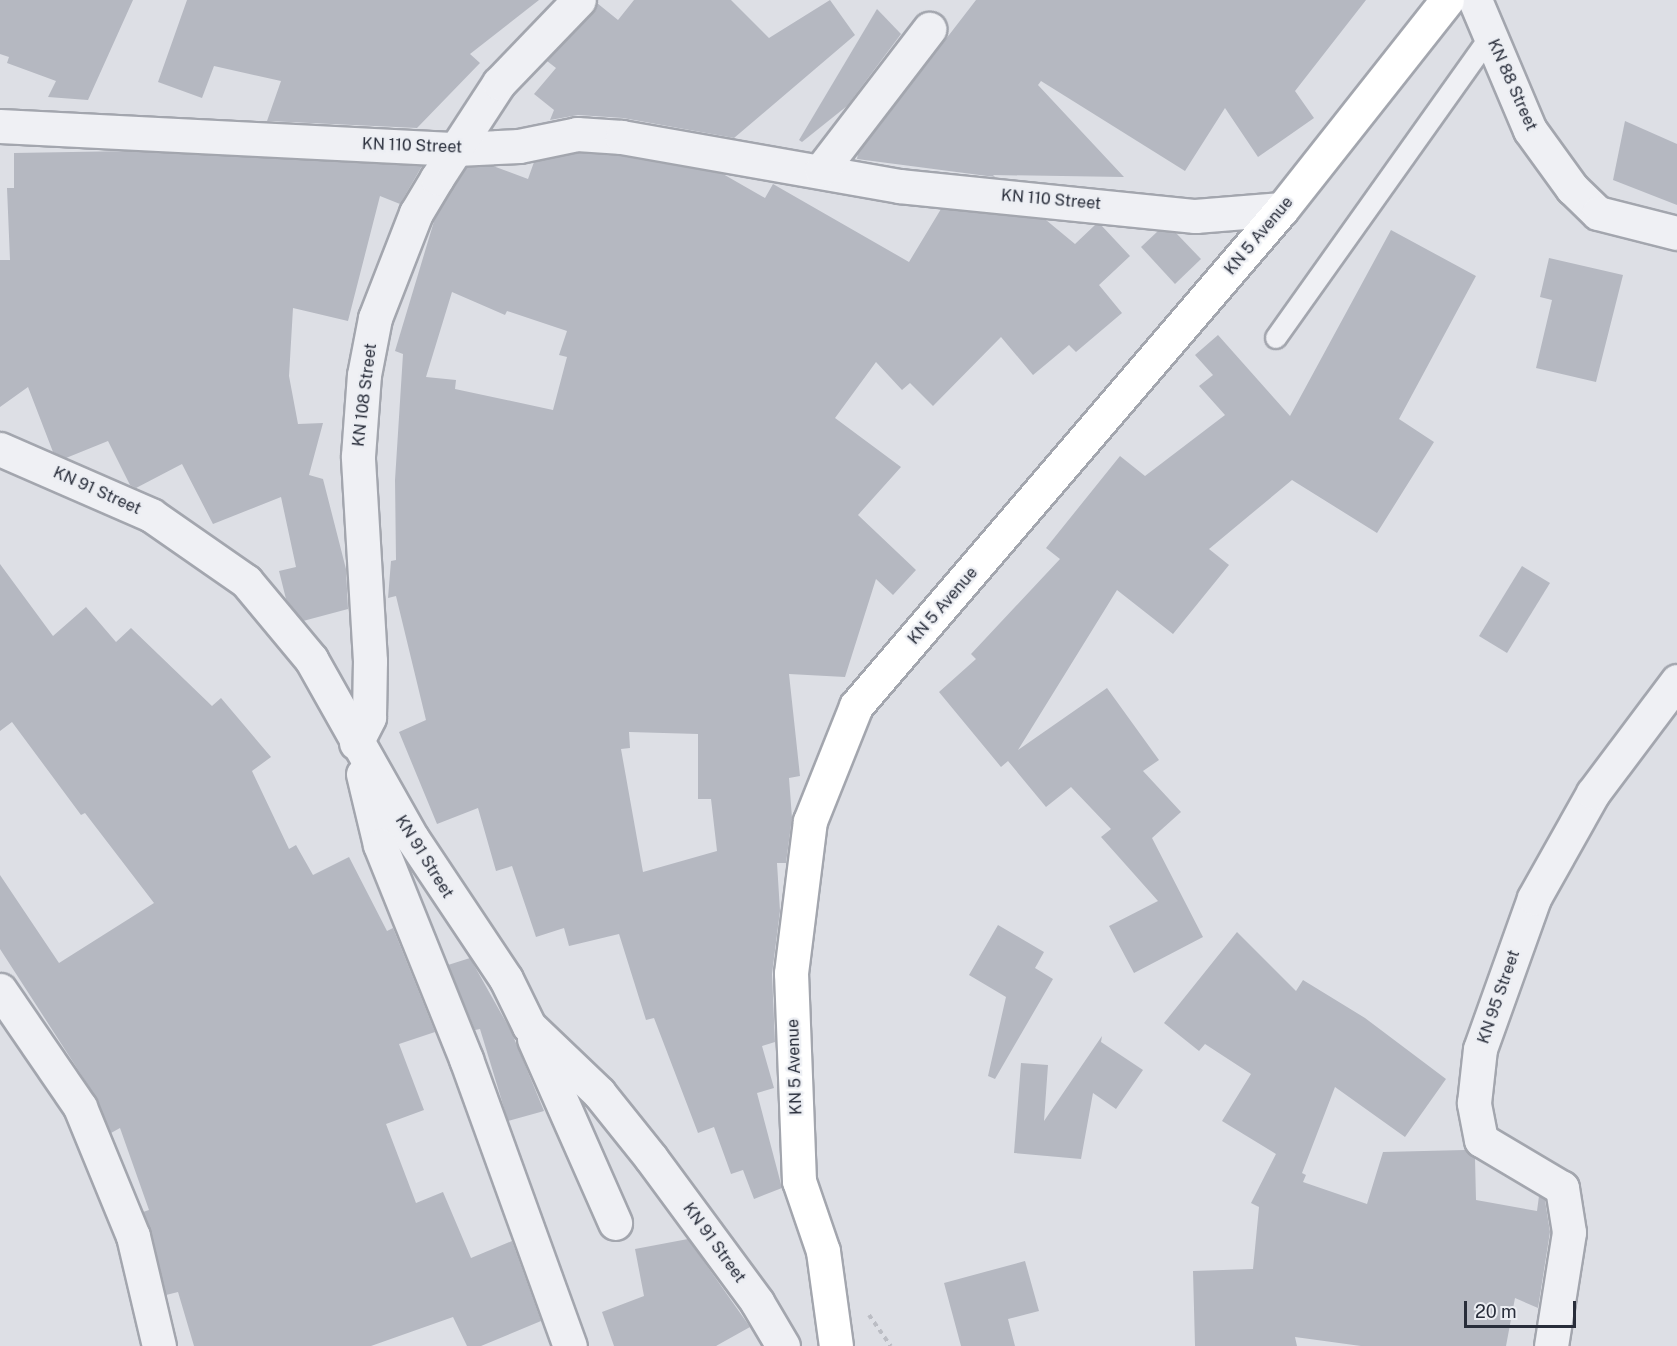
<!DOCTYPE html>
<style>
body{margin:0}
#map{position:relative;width:1677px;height:1346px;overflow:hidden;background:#dddfe5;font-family:"Public Sans",sans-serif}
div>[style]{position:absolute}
.building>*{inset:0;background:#b5b8c1}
.path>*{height:4px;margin-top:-2px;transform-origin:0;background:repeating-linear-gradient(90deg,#bbbdc4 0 4.5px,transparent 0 9px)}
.roads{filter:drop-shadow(2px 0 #a3a6ae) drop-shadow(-2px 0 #a3a6ae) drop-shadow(0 2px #a3a6ae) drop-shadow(0 -2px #a3a6ae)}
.service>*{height:20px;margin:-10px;padding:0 10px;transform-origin:10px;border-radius:10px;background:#eff0f4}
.minor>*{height:33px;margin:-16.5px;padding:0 16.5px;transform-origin:16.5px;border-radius:16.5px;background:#eff0f4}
.secondary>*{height:33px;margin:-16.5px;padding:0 16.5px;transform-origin:16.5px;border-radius:16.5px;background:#fff}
span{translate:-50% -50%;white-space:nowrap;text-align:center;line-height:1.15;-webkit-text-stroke:4.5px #eceef3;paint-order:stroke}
.street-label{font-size:16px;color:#282d3a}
.scale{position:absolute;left:1464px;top:1301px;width:112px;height:27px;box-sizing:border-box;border:3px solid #282d3a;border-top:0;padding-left:8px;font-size:18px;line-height:21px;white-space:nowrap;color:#282d3a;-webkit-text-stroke:4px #eceef3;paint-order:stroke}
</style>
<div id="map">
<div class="building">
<i style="clip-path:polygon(0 0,133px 0,88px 100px,48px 97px,56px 81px,7px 63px,9px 57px,0 54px)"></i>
<i style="clip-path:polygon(187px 0,539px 0,470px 54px,480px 63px,417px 128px,267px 121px,281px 81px,214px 66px,202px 98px,158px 82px)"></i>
<i style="clip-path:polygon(634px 0,731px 0,769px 38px,830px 0,855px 35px,734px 138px,623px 118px,578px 115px,550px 120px,554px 110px,534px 94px,556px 68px,547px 61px,597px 3px,618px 20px)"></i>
<i style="clip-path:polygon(976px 0,1366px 0,1295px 91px,1314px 118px,1258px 157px,1225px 108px,1185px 171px,1041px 81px,1038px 85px,1124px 177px,993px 175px,995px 177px,857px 159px,858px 153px)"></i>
<i style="clip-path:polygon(877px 9px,901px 34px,847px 106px,802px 142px,799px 140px)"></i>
<i style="clip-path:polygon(1625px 121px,1677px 144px,1677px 205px,1613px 180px)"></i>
<i style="clip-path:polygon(130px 151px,422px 166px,400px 204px,380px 196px,348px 321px,293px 308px,289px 376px,298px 424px,323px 423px,309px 475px,323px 479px,346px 569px,348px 609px,303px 621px,286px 599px,279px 571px,296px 567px,281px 497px,213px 524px,182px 464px,136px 488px,130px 485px,108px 441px,66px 458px,53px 452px,28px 387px,0 407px,0 260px,10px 260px,7px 188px,14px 188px,14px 153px)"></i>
<i style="clip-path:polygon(evenodd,578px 153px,620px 156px,723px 174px,765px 198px,773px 184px,909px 262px,941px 209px,1046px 220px,1075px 244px,1095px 225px,1101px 225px,1130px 256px,1099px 285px,1122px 313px,1076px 352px,1069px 345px,1033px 375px,1001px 337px,933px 406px,910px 383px,902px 390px,876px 362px,835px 418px,901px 467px,858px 515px,916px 570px,893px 595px,876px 579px,845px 677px,789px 674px,800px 776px,789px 778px,792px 818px,786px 863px,777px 863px,780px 911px,772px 974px,775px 1042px,762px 1046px,774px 1088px,757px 1093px,782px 1188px,754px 1199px,743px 1170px,731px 1174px,714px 1127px,698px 1133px,654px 1018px,646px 1020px,619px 934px,569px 946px,564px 928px,536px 937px,512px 866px,496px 871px,478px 808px,437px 824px,399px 732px,426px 720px,396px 596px,388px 598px,391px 561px,396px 560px,395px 480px,403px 354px,395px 351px,435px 218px,466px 167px,493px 166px,528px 179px,534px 162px,578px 153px,452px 292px,505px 315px,507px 311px,567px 331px,559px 355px,567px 357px,553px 410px,455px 389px,456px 380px,426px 377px,452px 292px,578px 153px,629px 732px,698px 734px,698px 799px,711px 799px,717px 851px,643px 872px,621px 749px,630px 748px,629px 732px)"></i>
<i style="clip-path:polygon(1391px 230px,1476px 276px,1399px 419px,1434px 442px,1377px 533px,1292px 480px,1209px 549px,1229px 565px,1173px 634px,1117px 590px,1018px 750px,1107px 688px,1159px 760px,1143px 771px,1181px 812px,1152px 838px,1203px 937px,1134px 973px,1109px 926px,1158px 901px,1101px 837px,1111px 829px,1071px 787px,1046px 807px,1008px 761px,1001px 767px,939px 692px,976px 659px,971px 654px,1060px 559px,1046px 548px,1120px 456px,1145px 476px,1225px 415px,1199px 386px,1213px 375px,1195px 355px,1218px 335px,1290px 416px)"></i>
<i style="clip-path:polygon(1158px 231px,1176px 233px,1201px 259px,1175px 284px,1141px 247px)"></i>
<i style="clip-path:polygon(1549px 258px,1623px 275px,1596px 382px,1536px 368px,1552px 300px,1540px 297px)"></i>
<i style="clip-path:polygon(0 564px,53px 636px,86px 607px,116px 642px,131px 628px,212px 706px,221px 698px,271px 757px,252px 771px,289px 849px,296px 845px,313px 875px,349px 857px,387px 931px,393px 928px,435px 1032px,399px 1044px,424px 1110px,386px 1124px,416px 1203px,443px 1192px,471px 1258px,512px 1241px,541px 1321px,481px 1346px,467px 1346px,453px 1317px,371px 1346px,194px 1346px,178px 1292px,166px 1295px,143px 1212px,149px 1210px,120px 1128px,111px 1133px,95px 1096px,0 949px,0 875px,59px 963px,154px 903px,85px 813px,81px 815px,12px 722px,0 731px)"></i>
<i style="clip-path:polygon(1522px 566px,1550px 583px,1507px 653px,1479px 636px)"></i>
<i style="clip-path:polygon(998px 925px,1044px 952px,1035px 968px,1053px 979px,995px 1079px,988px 1076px,1006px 997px,969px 975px)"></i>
<i style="clip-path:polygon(1237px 932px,1296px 991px,1303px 980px,1365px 1018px,1446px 1079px,1405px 1137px,1335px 1087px,1302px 1173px,1306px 1175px,1303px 1182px,1367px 1204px,1383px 1152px,1465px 1150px,1475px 1158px,1476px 1200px,1537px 1211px,1539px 1196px,1545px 1200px,1550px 1232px,1538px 1308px,1515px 1298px,1506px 1346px,1361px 1346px,1295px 1337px,1297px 1346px,1195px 1346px,1193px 1271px,1253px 1269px,1259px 1207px,1251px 1203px,1276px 1154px,1222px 1121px,1251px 1074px,1205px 1044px,1199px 1051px,1164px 1023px)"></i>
<i style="clip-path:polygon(470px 958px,511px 1031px,544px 1111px,508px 1121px,480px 1029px,475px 1030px,448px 965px)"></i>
<i style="clip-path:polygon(1102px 1036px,1101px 1042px,1143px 1070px,1116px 1109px,1093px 1093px,1081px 1159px,1014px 1153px,1021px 1063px,1048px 1065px,1044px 1121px)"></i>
<i style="clip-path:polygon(688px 1239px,750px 1327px,716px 1346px,614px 1346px,602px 1312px,644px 1296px,635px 1249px)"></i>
<i style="clip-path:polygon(1025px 1261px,1039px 1311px,1008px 1319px,1015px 1346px,961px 1346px,944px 1283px)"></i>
</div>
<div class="path">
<i style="left:869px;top:1315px;width:38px;rotate:55deg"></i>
</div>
<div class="roads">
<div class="service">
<i style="left:1276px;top:338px;width:371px;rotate:-54.6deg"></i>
</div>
<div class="minor">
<i style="left:1475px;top:0;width:141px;rotate:67.1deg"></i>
<i style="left:1530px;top:130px;width:72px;rotate:54.1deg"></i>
<i style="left:1572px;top:188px;width:36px;rotate:44deg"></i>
<i style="left:1598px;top:213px;width:81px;rotate:14.2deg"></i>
<i style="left:0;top:126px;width:457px;rotate:2.9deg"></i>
<i style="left:456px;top:149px;width:63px;rotate:-2.7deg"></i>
<i style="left:519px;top:146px;width:59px;rotate:-11.7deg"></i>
<i style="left:577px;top:134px;width:45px;rotate:3.8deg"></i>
<i style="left:622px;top:137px;width:281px;rotate:10deg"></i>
<i style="left:899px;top:186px;width:298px;rotate:5.8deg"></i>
<i style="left:1195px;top:216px;width:87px;rotate:-4.6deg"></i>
<i style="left:821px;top:170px;width:178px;rotate:-52.5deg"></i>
<i style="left:0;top:449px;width:165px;rotate:23.6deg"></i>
<i style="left:151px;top:515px;width:116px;rotate:34.8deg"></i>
<i style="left:246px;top:581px;width:102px;rotate:50.2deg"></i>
<i style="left:311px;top:659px;width:206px;rotate:60.6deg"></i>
<i style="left:412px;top:838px;width:169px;rotate:56.3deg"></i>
<i style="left:506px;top:979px;width:52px;rotate:63.9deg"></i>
<i style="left:529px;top:1026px;width:97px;rotate:43.7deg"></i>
<i style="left:599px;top:1093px;width:83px;rotate:51.3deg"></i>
<i style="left:651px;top:1158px;width:179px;rotate:53.6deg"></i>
<i style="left:757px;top:1302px;width:51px;rotate:59.4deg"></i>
<i style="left:356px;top:743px;width:29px;rotate:-63deg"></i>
<i style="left:369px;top:717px;width:56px;rotate:-89deg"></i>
<i style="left:370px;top:661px;width:205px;rotate:-93.4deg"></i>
<i style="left:358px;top:456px;width:81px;rotate:-85.8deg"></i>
<i style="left:364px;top:375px;width:58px;rotate:-79.1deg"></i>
<i style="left:375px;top:318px;width:113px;rotate:-68.7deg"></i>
<i style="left:416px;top:213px;width:41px;rotate:-59deg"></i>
<i style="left:437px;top:178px;width:113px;rotate:-56.9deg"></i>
<i style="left:499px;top:83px;width:115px;rotate:-46.1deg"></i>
<i style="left:363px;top:774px;width:73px;rotate:76.5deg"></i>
<i style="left:380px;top:845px;width:231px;rotate:68.1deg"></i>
<i style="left:466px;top:1059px;width:305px;rotate:70.1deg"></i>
<i style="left:0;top:990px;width:142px;rotate:55.6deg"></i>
<i style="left:80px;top:1107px;width:139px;rotate:67.7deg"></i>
<i style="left:133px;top:1236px;width:113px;rotate:76.7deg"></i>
<i style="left:534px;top:1039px;width:201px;rotate:66.2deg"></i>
<i style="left:1551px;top:1346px;width:115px;rotate:-81deg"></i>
<i style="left:1569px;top:1232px;width:45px;rotate:-99deg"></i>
<i style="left:1562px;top:1188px;width:94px;rotate:-149.3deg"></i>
<i style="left:1481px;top:1140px;width:38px;rotate:-101deg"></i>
<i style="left:1474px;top:1103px;width:54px;rotate:-83.7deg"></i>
<i style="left:1480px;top:1049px;width:160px;rotate:-70.3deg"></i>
<i style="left:1534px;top:898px;width:120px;rotate:-60.7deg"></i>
<i style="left:1593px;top:793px;width:140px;rotate:-53.1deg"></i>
</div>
<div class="secondary">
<i style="left:836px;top:1346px;width:96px;rotate:-97.8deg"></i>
<i style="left:823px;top:1251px;width:74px;rotate:-108.9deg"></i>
<i style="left:799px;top:1181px;width:208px;rotate:-92.2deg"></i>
<i style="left:791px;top:973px;width:153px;rotate:-82.9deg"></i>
<i style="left:810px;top:821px;width:124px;rotate:-68.2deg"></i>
<i style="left:856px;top:706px;width:655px;rotate:-49.4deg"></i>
<i style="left:1282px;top:209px;width:266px;rotate:-51.7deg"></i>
</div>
</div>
<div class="street-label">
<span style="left:1512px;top:85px;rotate:66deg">KN 88 Street</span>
<span style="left:412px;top:146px;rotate:2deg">KN 110 Street</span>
<span style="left:1051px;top:200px;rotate:5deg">KN 110 Street</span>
<span style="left:1259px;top:236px;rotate:-50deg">KN 5 Avenue</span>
<span style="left:365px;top:395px;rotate:-83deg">KN 108 Street</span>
<span style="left:97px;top:491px;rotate:24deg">KN 91 Street</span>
<span style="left:943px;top:606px;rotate:-49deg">KN 5 Avenue</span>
<span style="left:424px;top:857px;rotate:58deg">KN 91 Street</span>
<span style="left:1499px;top:997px;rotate:-71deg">KN 95 Street</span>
<span style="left:795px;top:1067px;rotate:-92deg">KN 5 Avenue</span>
<span style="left:714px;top:1243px;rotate:54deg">KN 91 Street</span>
</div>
<div class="scale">20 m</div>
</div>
